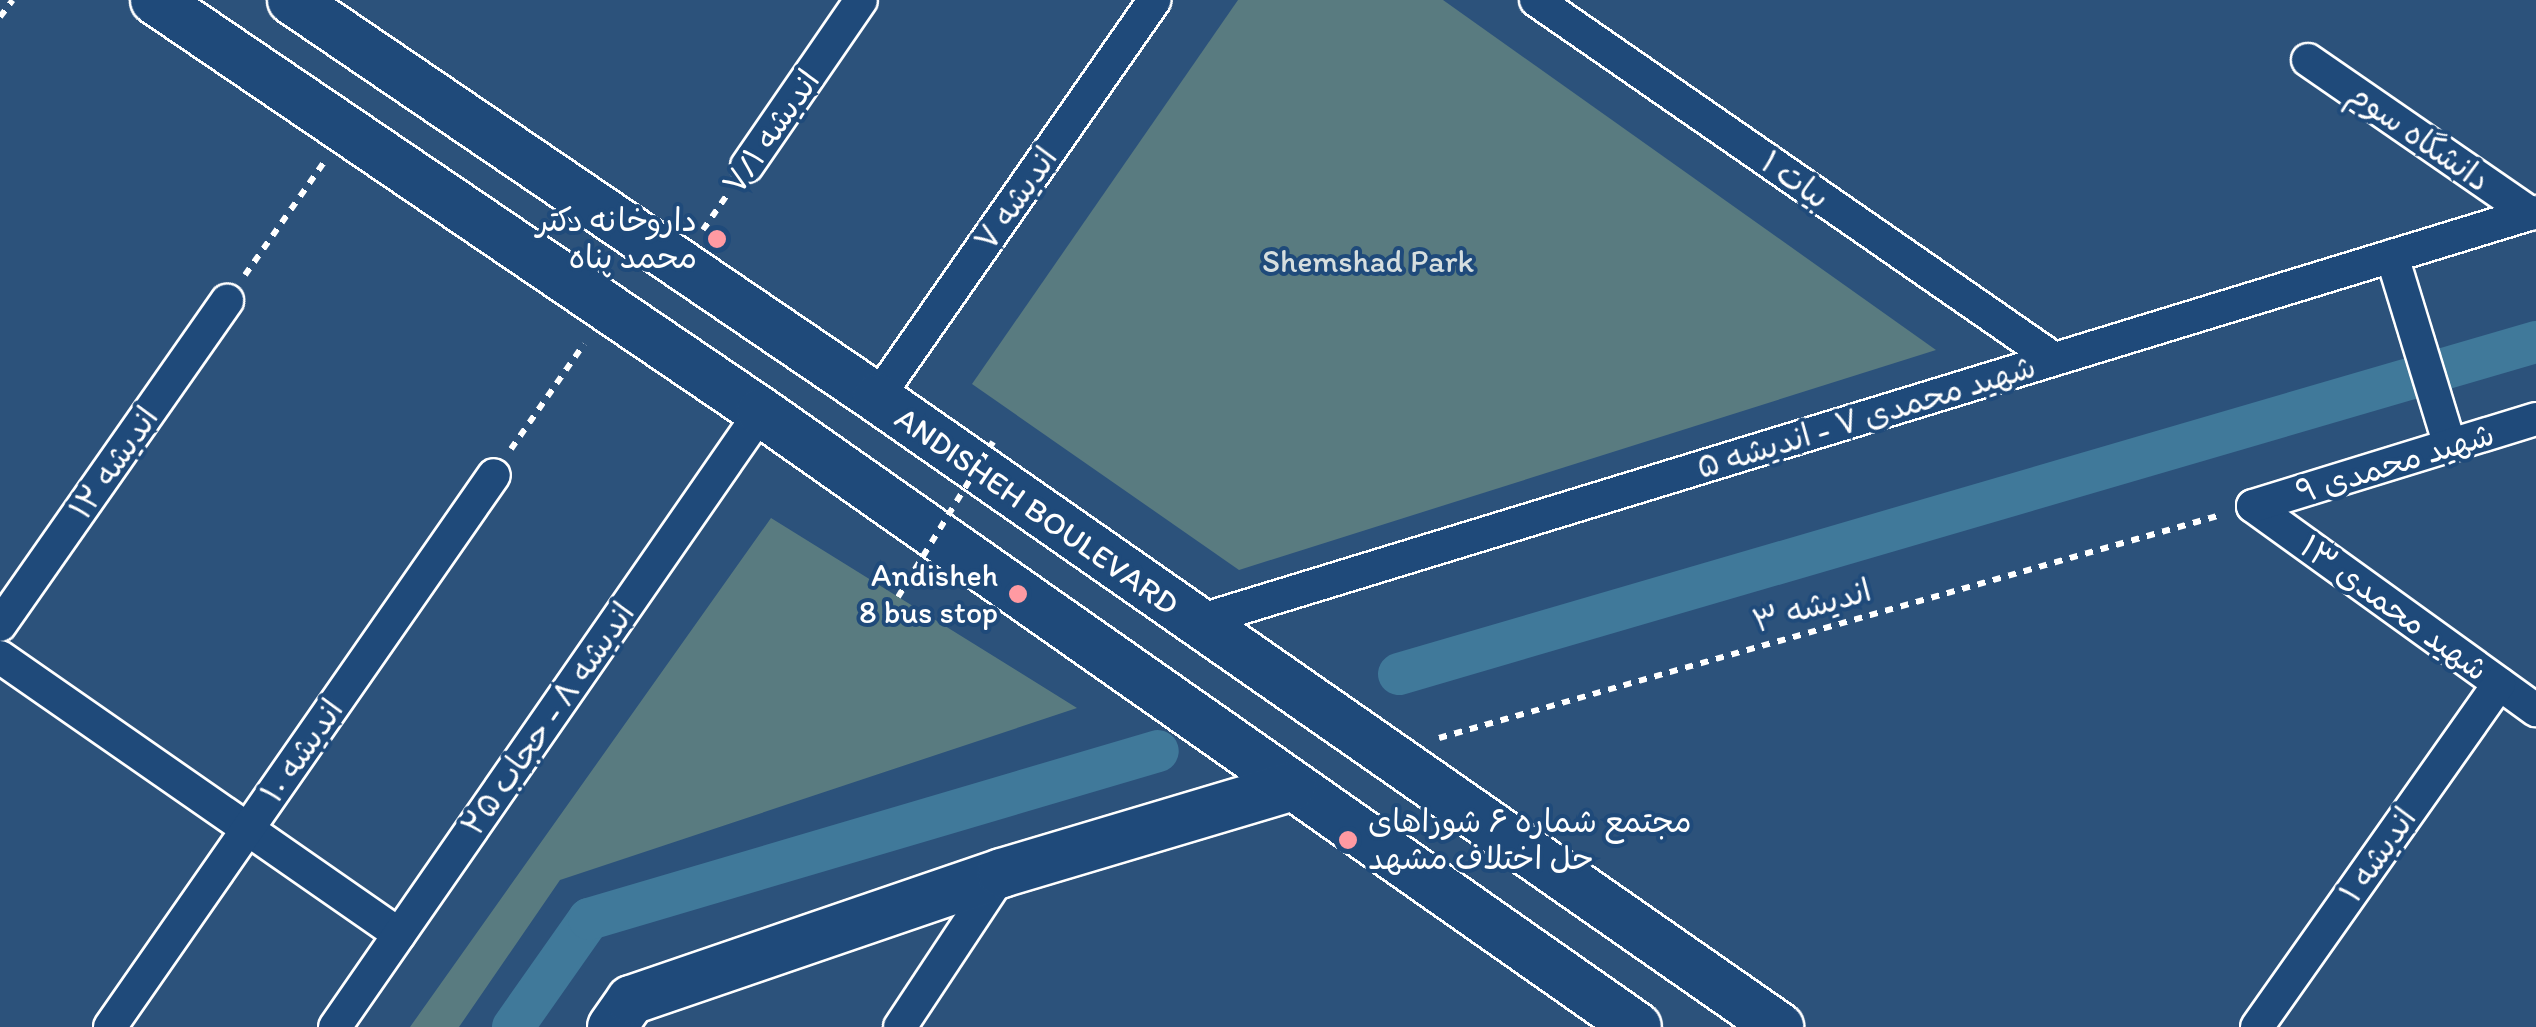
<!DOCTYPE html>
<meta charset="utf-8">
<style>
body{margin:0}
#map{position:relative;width:2536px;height:1027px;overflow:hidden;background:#2c527b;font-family:Itim,"Playpen Sans Arabic",sans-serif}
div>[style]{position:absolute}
.green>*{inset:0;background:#597b80}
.canal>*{height:42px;margin:-21px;padding:0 21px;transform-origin:21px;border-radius:21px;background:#40799a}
.path>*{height:6px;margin-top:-3px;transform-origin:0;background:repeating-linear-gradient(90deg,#fff 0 8px,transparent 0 16px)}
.roads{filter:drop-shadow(2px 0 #fff) drop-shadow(-2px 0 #fff) drop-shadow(0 2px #fff) drop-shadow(0 -2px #fff)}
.street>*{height:32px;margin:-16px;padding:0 16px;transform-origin:16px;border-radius:16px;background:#1f4a7a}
.secondary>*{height:48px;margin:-24px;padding:0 24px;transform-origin:24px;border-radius:24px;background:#1f4a7a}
.path-bridge>*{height:6px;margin-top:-3px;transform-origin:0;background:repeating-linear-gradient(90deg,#fff 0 8px,transparent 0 16px)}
.dots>*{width:28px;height:28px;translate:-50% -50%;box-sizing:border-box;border:5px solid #1f4a7a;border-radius:50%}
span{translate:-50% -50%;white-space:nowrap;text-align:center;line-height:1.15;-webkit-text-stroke:8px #1f4a7a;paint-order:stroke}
.street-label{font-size:32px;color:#fff}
.poi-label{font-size:32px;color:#fff}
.right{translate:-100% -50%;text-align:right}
.left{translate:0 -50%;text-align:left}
.park-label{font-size:32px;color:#d6dedf}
</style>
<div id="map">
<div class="green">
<i style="clip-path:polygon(1238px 0,1443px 0,1936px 350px,1239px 570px,972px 384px)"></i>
<i style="clip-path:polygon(771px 518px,1077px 708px,560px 880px,459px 1027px,410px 1027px)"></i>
</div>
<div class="canal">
<i style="left:1399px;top:674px;width:1184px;rotate:-16.28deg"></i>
<i style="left:513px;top:1027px;width:132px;rotate:-54.9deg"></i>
<i style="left:589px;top:919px;width:593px;rotate:-16.45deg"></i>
</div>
<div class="path">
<i style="left:0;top:17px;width:21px;rotate:-53deg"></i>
<i style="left:703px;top:230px;width:42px;rotate:-55.6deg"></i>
<i style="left:245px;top:275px;width:138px;rotate:-55deg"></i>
<i style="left:511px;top:449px;width:128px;rotate:-55.2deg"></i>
<i style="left:1439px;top:738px;width:813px;rotate:-15.92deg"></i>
</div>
<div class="roads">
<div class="street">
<i style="left:1536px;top:0;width:630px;rotate:34.72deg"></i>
<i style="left:2308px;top:60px;width:271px;rotate:34.6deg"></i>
<i style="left:747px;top:166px;width:201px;rotate:-55.5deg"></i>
<i style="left:2392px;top:256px;width:199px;rotate:73deg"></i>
<i style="left:877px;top:398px;width:485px;rotate:-55.1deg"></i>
<i style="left:2253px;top:506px;width:349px;rotate:35.8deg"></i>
<i style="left:2253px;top:506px;width:296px;rotate:-17.1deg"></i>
<i style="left:1195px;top:622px;width:1402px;rotate:-17deg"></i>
<i style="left:0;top:625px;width:396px;rotate:-55deg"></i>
<i style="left:0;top:657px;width:486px;rotate:34.8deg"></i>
<i style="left:110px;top:1027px;width:672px;rotate:-55.18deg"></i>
<i style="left:335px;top:1027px;width:748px;rotate:-55.29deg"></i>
<i style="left:900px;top:1027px;width:185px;rotate:-56.5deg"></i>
<i style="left:2257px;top:1027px;width:420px;rotate:-54.8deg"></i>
</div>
<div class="secondary">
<i style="left:155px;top:0;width:733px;rotate:34.21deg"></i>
<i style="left:761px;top:412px;width:1070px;rotate:35.07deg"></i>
<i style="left:292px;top:0;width:708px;rotate:34.23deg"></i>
<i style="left:877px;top:398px;width:1100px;rotate:34.89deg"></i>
<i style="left:612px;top:1027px;width:33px;rotate:-55deg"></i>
<i style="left:631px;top:1000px;width:392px;rotate:-18.9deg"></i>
<i style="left:1002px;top:873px;width:302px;rotate:-16.6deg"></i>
</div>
</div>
<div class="path-bridge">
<i style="left:898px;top:597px;width:182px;rotate:-58.5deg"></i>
</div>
<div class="dots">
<i style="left:717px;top:239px;background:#ff9aa2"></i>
<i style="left:1018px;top:594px;background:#ff9aa2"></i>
<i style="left:1348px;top:840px;background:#ff9aa2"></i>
</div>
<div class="street-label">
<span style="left:771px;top:132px;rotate:-55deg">اندیشه ۷/۱</span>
<span style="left:2419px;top:137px;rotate:35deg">دانشگاه سوم</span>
<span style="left:1795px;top:180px;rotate:35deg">بیات ۱</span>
<span style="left:1016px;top:199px;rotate:-55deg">اندیشه ۷</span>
<span style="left:1866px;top:417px;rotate:-17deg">شهید محمدی ۷ - اندیشه ۵</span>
<span style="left:114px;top:463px;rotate:-55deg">اندیشه ۱۲</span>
<span style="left:2395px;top:463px;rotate:-17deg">شهید محمدی ۹</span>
<span style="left:1037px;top:511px;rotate:35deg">ANDISHEH BOULEVARD</span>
<span style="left:1812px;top:606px;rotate:-16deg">اندیشه ۳</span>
<span style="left:2394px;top:608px;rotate:36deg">شهید محمدی ۱۳</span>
<span style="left:548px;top:719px;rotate:-55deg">اندیشه ۸ - حجاب ۲۵</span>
<span style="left:302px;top:751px;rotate:-55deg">اندیشه ۱۰</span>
<span style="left:2378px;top:855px;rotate:-55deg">اندیشه ۱</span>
</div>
<div class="poi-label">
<span class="right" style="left:697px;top:239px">داروخانه دکتر<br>محمد پناه</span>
<span class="right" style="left:998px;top:594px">Andisheh<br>8 bus stop</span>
<span class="left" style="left:1368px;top:840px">مجتمع شماره ۶ شوراهای<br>حل اختلاف مشهد</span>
</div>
<div class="park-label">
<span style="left:1368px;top:261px">Shemshad Park</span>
</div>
</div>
